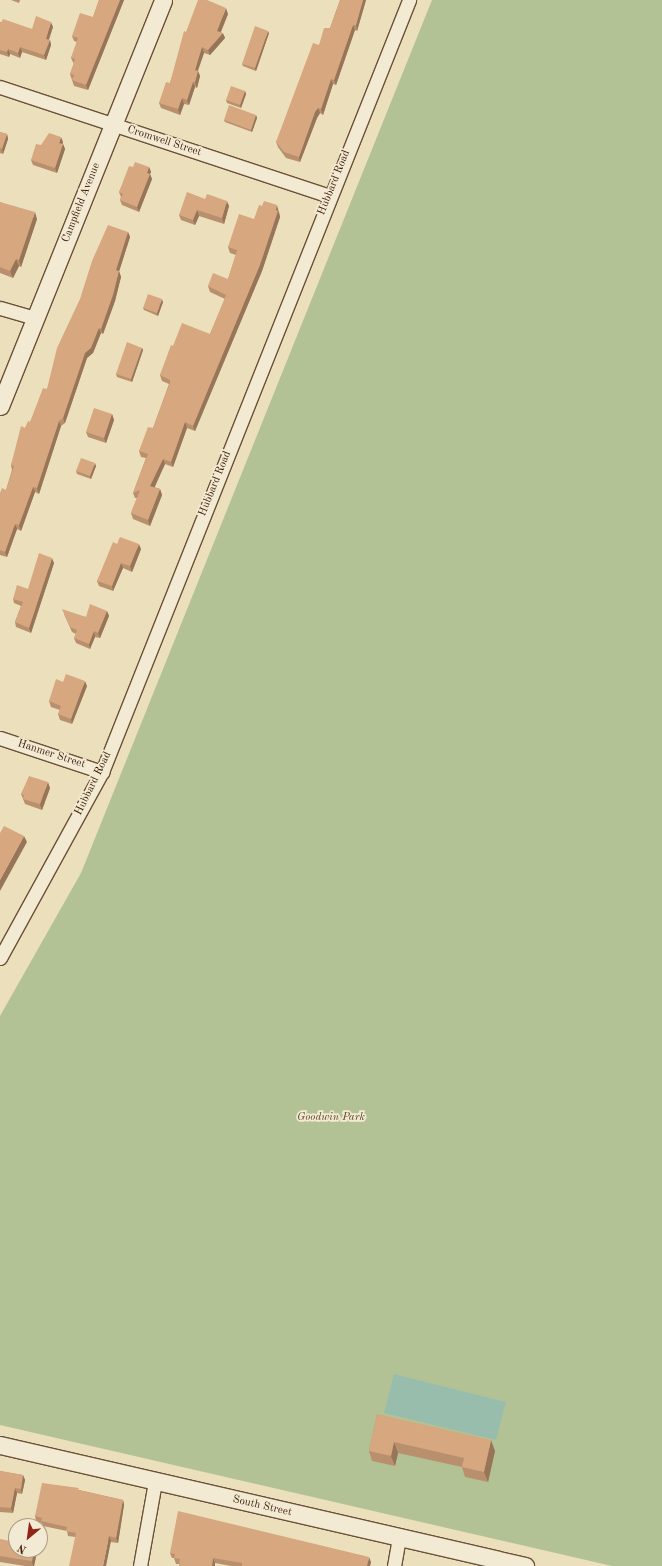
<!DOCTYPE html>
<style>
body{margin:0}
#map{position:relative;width:662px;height:1566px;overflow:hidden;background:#ecdfbc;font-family:"Old Standard TT",serif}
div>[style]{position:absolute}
.green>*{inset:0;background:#b3c294}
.water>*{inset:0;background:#99bdac}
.roads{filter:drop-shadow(1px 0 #6b5037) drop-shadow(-1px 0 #6b5037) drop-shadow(0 1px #6b5037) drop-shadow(0 -1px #6b5037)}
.minor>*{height:13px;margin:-6.5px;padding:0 6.5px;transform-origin:6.5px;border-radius:6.5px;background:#f3ead3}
.tertiary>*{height:17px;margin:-8.5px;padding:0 8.5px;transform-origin:8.5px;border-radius:8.5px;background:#f3ead3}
.wall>*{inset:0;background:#b9906d}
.shaded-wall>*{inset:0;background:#967559}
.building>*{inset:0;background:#d7a77f}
span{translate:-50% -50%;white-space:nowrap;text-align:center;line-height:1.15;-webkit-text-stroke:3.5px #f3ead3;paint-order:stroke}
.street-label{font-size:11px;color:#40200b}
.park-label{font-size:11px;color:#5d482d;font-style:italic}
.north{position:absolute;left:8px;top:1518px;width:40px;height:40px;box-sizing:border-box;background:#f3ead3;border:1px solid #ab9983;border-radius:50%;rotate:209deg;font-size:11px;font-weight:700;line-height:16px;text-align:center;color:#40200b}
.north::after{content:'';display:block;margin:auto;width:14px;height:18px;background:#8f2418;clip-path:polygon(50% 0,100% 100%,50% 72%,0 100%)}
</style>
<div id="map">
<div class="green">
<i style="clip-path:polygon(432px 0,662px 0,662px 1566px,612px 1566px,0 1425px,0 1016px,81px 873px)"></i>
</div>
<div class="water">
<i style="clip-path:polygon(394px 1374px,506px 1402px,496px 1440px,384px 1413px)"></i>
</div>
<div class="roads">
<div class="minor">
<i style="left:0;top:87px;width:347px;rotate:18.3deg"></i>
<i style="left:0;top:308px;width:37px;rotate:16deg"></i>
<i style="left:0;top:738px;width:108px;rotate:18.4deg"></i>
<i style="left:0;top:958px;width:212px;rotate:-61.3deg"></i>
<i style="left:102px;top:772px;width:831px;rotate:-68.31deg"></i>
<i style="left:140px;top:1566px;width:85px;rotate:-79.9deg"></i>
<i style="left:394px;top:1566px;width:28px;rotate:-80deg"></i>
</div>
<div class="tertiary">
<i style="left:0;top:406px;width:437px;rotate:-68.1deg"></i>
<i style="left:0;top:1445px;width:539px;rotate:12.98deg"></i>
</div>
</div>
<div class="wall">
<i style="clip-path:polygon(11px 0,20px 0,19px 3px)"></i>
<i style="clip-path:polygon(99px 0,124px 0,88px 90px,74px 86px,70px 74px,74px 64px,71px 58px,77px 42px,74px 41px,72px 36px,93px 17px)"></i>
<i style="clip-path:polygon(340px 0,366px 0,357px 31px,355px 30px,336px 85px,333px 84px,323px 115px,320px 113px,317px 118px,300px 162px,286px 158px,278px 147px,276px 142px,319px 45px,330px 28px)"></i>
<i style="clip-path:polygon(228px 14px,221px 32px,225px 38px,210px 55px,204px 53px,198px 71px,200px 76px,197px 88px,195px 87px,189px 105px,184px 104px,180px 115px,161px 108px,159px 103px,170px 83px,186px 32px)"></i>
<i style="clip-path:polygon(0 22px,32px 29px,53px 27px,49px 40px,50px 40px,51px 45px,46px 60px,22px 52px,20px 58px,10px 54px,9px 57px,0 54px)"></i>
<i style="clip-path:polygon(269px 33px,256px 71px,243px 66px,242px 64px)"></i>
<i style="clip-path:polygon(245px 91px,246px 94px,241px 108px,227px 103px,226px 100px)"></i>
<i style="clip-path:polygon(256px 115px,257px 118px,252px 132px,225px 122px,224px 120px)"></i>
<i style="clip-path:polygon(0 132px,7px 134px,8px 139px,3px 154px,0 153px)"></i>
<i style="clip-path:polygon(63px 142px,63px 144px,65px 149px,57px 173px,33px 165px,31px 160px,41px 145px)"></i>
<i style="clip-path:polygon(133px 167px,149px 167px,151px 172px,150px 174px,152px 179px,139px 212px,122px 205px,120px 200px,121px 197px,119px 192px)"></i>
<i style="clip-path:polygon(205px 199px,229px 206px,224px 224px,199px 216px,195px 225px,181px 220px,179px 215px)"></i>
<i style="clip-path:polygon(0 202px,37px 219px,21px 267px,19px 266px,13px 278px,0 273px)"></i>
<i style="clip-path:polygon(279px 211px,279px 212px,280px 217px,262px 271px,195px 431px,187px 428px,173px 467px,165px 464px,154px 487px,160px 489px,162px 495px,150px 526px,133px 519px,131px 513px,137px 498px,135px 498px,133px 493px,146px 458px,141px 457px,139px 451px,153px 428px,169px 384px,162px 381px,160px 375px,173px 346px,210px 334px,225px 299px,210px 292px,208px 286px,228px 279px,236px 255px,230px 253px,228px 247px,254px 219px)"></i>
<i style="clip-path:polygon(128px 232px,130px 237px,119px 271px,121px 277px,115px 301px,103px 334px,101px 333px,93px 353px,87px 358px,65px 423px,61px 426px,39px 494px,35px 492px,21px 531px,17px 529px,7px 557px,0 555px,0 556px,0 493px,6px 490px,12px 470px,11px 465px,25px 428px,30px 422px,47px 389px)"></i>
<i style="clip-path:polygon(163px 302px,158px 316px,144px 310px,143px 308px)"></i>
<i style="clip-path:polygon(142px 348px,143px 350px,132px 382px,117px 377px,116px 374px)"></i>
<i style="clip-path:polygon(112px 414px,114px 420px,106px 443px,88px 437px,86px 432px)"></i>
<i style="clip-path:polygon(96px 466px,91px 479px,77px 474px,76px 471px)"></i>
<i style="clip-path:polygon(117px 544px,141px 549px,132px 572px,123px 568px,113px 591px,99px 586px,97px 581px)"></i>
<i style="clip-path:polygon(54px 563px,31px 633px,16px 627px,15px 622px,21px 606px,14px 603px,13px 599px,28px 589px)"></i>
<i style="clip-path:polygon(107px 611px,109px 616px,100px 638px,95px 637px,90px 649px,76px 643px,74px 638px,76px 634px,72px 632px,64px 614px,86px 617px)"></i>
<i style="clip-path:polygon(63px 682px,87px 686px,72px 724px,60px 720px,58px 714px,60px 710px,51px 707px,49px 701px)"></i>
<i style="clip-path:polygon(50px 788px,42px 810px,25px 804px,21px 794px)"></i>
<i style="clip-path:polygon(377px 1414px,495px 1451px,488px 1482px,465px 1477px,462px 1467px,398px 1453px,395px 1466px,372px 1461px,369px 1451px)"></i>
<i style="clip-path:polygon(0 1471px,23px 1475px,25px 1480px,22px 1494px,17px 1493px,13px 1513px,0 1512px)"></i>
<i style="clip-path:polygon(79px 1490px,123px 1500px,124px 1505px,118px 1543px,68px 1536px,67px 1531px,43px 1526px,42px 1523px,36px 1521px,35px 1516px)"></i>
<i style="clip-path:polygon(0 1539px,16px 1550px,36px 1550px,37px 1552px,34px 1566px,25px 1566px,0 1562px)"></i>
<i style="clip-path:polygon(170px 1553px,371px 1562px,370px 1566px,231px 1566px,215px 1563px,215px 1566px,179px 1566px,179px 1564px,176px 1564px,174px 1558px,172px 1558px)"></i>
</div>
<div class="shaded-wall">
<i style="clip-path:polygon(120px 0,124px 0,88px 90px,86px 85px)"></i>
<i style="clip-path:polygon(363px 0,366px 0,357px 31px,356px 25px)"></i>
<i style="clip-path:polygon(226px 8px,228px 14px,219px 36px,217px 31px)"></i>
<i style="clip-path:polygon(51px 22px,53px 27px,47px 44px,46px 39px)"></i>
<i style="clip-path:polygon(353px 25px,355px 30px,336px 85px,334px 80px)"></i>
<i style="clip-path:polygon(268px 31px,269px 33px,256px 71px,255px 68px)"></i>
<i style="clip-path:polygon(223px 33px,225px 38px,210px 55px,208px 50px)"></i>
<i style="clip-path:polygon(50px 40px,51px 45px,46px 60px,44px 55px)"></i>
<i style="clip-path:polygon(20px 47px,22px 52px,20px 58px,18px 53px)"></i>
<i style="clip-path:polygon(202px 47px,204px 53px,196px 75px,195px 70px)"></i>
<i style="clip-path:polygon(8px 49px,10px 54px,9px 57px,7px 52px)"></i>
<i style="clip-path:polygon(198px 71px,200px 76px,197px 88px,195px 82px)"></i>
<i style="clip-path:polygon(331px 79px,333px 84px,323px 115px,321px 109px)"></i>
<i style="clip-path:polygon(193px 82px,195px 87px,189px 105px,187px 100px)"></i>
<i style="clip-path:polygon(245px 91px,246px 94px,241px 108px,240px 105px)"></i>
<i style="clip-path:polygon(182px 98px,184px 104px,180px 115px,178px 109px)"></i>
<i style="clip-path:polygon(318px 108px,320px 113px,317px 118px,300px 162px,299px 157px,315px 112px)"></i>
<i style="clip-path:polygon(256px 115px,257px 118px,252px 132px,251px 130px)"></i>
<i style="clip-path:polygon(7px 134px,8px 139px,3px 154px,2px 149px)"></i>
<i style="clip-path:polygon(61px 137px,63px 142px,61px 148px,59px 143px)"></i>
<i style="clip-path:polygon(63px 144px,65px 149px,57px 173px,55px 168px)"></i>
<i style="clip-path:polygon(149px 167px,151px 172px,150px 174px,152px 179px,139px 212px,137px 207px,147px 173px)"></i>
<i style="clip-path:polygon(227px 201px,229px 206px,224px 224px,222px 218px)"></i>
<i style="clip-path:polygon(277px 205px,280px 217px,262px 271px,195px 431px,193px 426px)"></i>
<i style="clip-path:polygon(197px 210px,199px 216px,195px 225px,193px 220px)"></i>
<i style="clip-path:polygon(35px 212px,37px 219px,21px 267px,19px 260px)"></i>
<i style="clip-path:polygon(128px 232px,130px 237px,118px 275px,116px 270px)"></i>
<i style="clip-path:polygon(16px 259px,19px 266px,13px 278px,10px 271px)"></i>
<i style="clip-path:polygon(119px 271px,121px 277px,115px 301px,103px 334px,101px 329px)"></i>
<i style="clip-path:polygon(162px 299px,163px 302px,158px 316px,157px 313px)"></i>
<i style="clip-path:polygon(99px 328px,101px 333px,93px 353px,87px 358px,65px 423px,63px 418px,85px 353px)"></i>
<i style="clip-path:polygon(142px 348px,143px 350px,132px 382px,131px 379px)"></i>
<i style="clip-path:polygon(112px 414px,114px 420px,106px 443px,104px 438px)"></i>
<i style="clip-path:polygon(59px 421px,61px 426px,39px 494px,37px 488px)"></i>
<i style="clip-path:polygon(185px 422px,187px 428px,173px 467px,171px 462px)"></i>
<i style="clip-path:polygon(163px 459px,165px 464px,153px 491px,150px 486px)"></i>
<i style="clip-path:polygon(95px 463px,96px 466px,91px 479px,90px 476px)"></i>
<i style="clip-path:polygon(33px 487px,35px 492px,21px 531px,19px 525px)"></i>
<i style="clip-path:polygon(160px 489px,162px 495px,150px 526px,148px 520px)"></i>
<i style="clip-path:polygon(15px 524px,17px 529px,7px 557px,5px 552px)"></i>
<i style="clip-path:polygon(139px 544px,141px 549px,132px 572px,130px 566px)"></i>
<i style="clip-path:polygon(52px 558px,54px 563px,31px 633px,29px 628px)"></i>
<i style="clip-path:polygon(121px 563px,123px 568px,113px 591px,112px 586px)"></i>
<i style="clip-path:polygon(107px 611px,109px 616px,100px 638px,98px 633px)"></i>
<i style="clip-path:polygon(94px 631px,95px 637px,90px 649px,89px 644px)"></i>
<i style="clip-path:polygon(85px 681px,87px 686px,72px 724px,71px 719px)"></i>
<i style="clip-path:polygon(48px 782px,50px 788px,42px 810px,40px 804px)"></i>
<i style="clip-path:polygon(24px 836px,27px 842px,0 891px,0 880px)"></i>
<i style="clip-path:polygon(491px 1440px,495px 1451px,488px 1482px,484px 1472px)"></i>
<i style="clip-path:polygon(394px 1442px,398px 1453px,395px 1466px,391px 1456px)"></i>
<i style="clip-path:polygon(23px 1475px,25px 1480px,22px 1494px,21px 1489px)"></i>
<i style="clip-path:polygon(15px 1488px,17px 1493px,13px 1513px,11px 1508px)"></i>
<i style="clip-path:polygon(123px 1500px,124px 1505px,118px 1543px,116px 1538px)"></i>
<i style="clip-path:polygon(109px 1536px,111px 1541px,106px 1566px,103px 1566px)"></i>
<i style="clip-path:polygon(34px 1550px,36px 1550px,37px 1552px,34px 1566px,33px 1566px,32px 1561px)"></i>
<i style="clip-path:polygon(369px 1557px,371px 1562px,370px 1566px,367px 1566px)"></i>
<i style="clip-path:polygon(213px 1558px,215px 1563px,215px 1566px,212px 1566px)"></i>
</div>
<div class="building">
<i style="clip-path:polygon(99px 0,120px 0,86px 85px,72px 80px,74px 75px,70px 74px,75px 59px,71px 58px,78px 38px,72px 36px,80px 13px,93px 17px)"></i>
<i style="clip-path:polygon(198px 0,207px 0,226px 8px,217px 31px,223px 33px,208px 50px,202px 47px,195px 70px,198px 71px,195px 82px,193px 82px,187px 100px,182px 98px,178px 109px,159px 103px,166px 82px,170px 83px,184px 31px,186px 32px)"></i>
<i style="clip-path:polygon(340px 0,363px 0,356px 25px,353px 25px,334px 80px,331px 79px,321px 109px,318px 108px,315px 112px,299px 157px,284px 152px,276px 142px,313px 43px,319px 45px,324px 28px,330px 28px)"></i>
<i style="clip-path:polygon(36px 16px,51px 22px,46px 39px,50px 40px,44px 55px,20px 47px,18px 53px,8px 49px,7px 52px,0 50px,0 22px,1px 23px,3px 19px,32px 29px)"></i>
<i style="clip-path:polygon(255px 26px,268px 31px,255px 68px,242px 64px)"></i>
<i style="clip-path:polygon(231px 86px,245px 91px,240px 105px,226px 100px)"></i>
<i style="clip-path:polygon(229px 105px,256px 115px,251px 130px,224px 120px)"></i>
<i style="clip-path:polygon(0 132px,7px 134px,2px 149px,0 148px)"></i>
<i style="clip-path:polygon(49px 133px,61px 137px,59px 143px,63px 144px,55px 168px,31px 160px,36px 144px,41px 145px)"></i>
<i style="clip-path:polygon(135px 162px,149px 167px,147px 173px,150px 174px,137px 207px,120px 200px,123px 194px,119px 192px,129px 166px,133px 167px)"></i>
<i style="clip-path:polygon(187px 192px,205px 199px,207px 194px,227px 201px,222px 218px,197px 210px,193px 220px,179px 215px)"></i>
<i style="clip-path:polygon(264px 201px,277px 205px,276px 210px,278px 211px,260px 265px,193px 426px,185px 422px,171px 462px,163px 459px,150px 486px,160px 489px,148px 520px,131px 513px,140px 490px,133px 493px,148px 454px,139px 451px,148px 427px,153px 428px,170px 383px,170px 380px,160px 375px,171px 345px,173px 346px,182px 323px,210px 334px,226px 295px,208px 286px,213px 273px,228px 279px,237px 250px,228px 247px,239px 214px,254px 219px,259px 205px,262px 206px)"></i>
<i style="clip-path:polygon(0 202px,35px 212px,19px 260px,16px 259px,10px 271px,0 267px)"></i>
<i style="clip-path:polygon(108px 225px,128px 232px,116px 270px,119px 271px,113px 295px,101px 329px,99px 328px,91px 348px,85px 353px,63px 418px,59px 421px,37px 488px,33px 487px,19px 525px,15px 524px,5px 552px,0 550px,0 493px,2px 488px,6px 490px,14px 466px,11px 465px,21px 426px,25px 428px,28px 421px,30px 422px,43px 388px,47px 389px,57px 348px,80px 299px,92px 261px)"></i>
<i style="clip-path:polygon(148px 294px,162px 299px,157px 313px,143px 308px)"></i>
<i style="clip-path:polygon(127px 342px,142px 348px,131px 379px,116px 374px)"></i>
<i style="clip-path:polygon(94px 408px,112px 414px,104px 438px,86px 432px)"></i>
<i style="clip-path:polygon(81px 458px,95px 463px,90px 476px,76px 471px)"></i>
<i style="clip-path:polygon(120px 537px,139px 544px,130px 566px,121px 563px,112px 586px,97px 581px,113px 542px,117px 544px)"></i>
<i style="clip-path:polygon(39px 553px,52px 558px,29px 628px,15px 622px,23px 602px,13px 599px,17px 585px,28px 589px)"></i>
<i style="clip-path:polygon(90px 604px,107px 611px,98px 633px,94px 631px,89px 644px,74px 638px,77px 630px,70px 627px,62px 609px,86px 617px)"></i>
<i style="clip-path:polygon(66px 674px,85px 681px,71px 719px,58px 714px,61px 706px,49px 701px,56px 679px,63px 682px)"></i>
<i style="clip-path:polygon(29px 776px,48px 782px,40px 804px,23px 799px,24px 795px,21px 794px)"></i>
<i style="clip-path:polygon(4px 826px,24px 836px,0 880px,0 833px)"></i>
<i style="clip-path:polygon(377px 1414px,491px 1440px,484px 1472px,462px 1467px,464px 1458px,394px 1442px,391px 1456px,369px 1451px)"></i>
<i style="clip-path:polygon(0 1471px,23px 1475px,21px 1489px,15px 1488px,11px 1508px,0 1507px)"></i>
<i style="clip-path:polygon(42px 1483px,79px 1488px,78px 1490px,123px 1500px,116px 1538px,109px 1536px,103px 1566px,69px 1566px,76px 1533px,66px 1531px,67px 1527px,41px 1521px,42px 1518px,35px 1516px)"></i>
<i style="clip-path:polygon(178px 1511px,369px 1557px,367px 1566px,242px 1566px,242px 1563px,213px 1558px,212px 1566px,179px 1566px,180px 1559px,174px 1558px,175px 1554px,170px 1553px)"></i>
<i style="clip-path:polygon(0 1539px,16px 1542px,16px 1550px,34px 1550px,32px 1561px,0 1556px)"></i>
</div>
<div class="street-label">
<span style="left:164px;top:142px;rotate:18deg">Cromwell Street</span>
<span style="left:335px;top:183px;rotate:-68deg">Hubbard Road</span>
<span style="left:82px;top:203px;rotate:-68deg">Campfield Avenue</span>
<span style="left:216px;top:484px;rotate:-68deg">Hubbard Road</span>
<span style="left:51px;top:755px;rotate:18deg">Hanmer Street</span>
<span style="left:94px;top:784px;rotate:-64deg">Hubbard Road</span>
<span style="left:262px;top:1507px;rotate:13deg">South Street</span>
</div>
<div class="park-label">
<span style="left:331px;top:1118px">Goodwin Park</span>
</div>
<div class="north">N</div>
</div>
